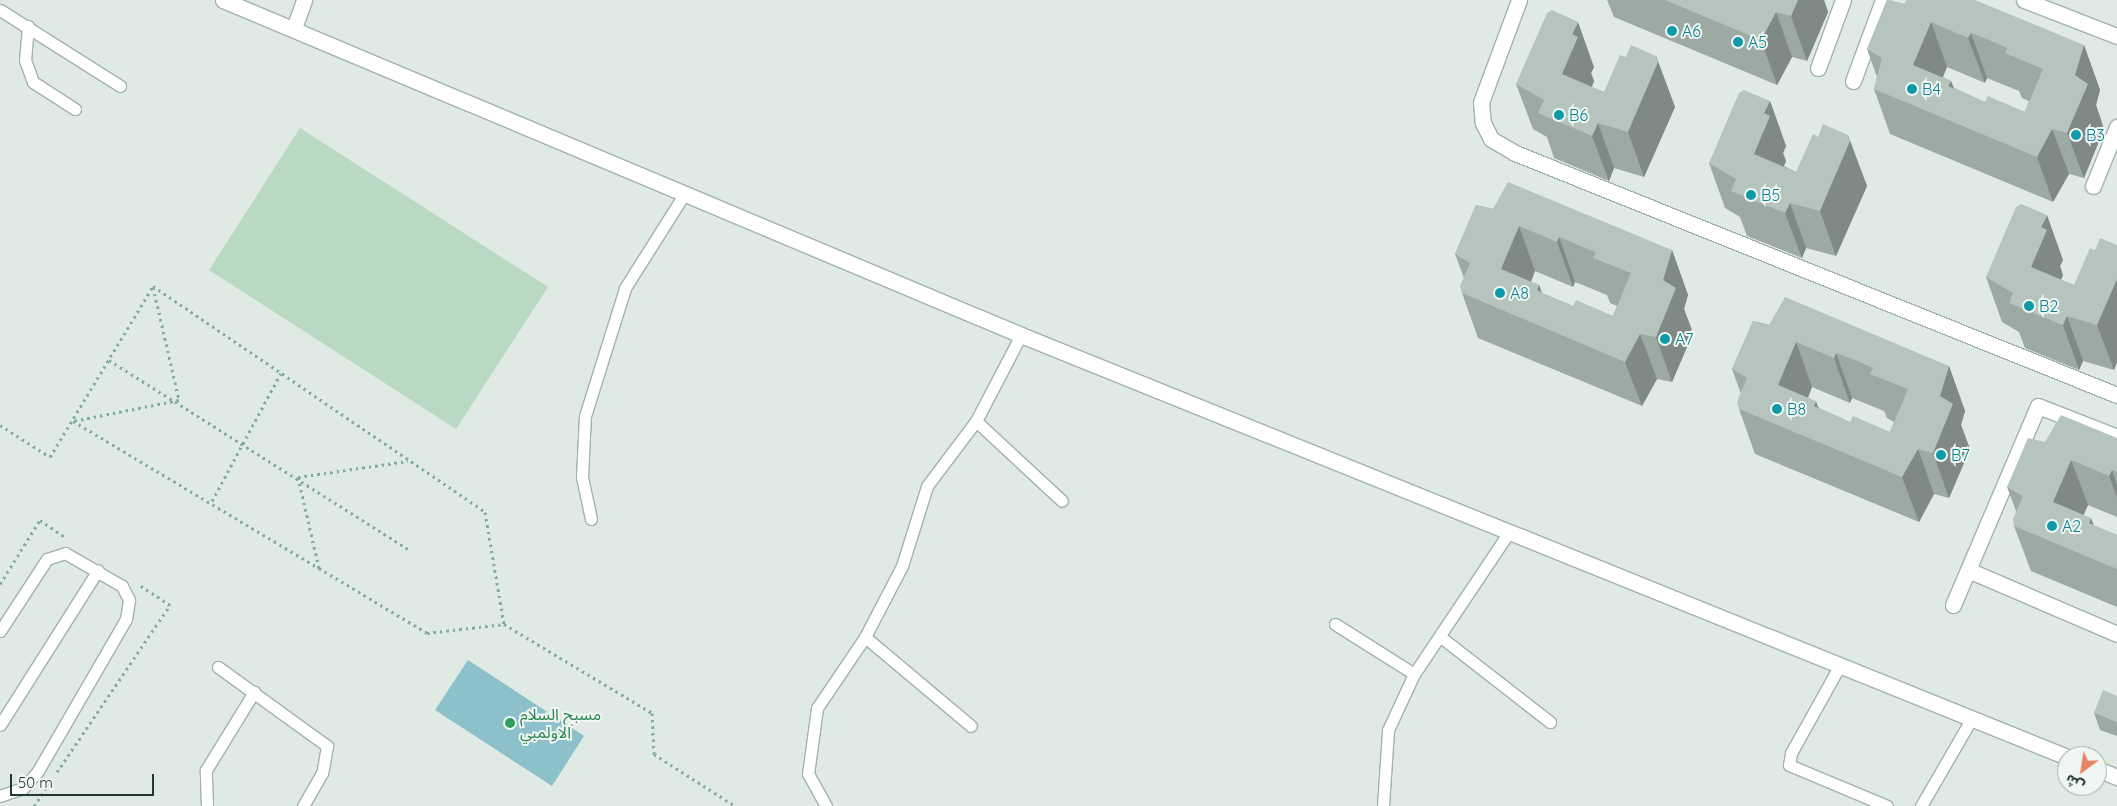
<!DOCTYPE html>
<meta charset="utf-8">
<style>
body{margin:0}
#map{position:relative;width:2117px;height:806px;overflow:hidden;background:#e0eae5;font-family:Quicksand,"Noto Sans Arabic",sans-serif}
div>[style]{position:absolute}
.green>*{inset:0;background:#bad9c3}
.water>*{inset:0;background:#8cc0ca}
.path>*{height:3px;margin-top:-1.5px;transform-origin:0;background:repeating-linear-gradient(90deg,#83ab9e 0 2.5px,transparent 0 6.5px)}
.roads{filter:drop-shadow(1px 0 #a3b1ac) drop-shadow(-1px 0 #a3b1ac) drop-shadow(0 1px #a3b1ac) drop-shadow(0 -1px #a3b1ac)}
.lane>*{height:11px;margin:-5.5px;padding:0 5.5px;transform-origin:5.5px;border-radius:5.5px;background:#fff}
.street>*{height:15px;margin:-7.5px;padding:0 7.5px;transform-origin:7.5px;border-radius:7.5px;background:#fff}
.secondary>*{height:15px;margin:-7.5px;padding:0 7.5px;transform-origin:7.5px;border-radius:7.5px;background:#fff}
.wall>*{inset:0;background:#9da9a3}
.shaded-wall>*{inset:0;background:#7f8985}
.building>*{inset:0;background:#b6c4be}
.dots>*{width:14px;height:14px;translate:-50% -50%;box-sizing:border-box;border:2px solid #f0f6f3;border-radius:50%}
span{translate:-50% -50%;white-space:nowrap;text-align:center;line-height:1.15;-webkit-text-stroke:4px #f0f6f3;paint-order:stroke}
.culture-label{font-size:16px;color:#0d838f}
.left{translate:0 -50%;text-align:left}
.leisure-label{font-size:16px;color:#27864d}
.north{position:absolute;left:2057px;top:746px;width:50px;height:50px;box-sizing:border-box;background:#f0f6f3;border:1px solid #9eaaa6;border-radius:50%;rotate:211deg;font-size:14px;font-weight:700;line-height:20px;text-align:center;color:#223832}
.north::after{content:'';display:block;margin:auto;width:18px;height:22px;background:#e68362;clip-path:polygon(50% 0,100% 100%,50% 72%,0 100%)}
.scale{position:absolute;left:10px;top:774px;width:144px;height:22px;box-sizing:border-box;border:2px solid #223832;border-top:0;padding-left:6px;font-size:15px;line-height:18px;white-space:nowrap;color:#223832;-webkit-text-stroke:4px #f0f6f3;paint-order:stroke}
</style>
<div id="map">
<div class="green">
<i style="clip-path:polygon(300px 128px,548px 287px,456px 429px,209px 270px)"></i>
</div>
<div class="water">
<i style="clip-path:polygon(468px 660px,584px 736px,552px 786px,435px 710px)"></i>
</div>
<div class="path">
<i style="left:153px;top:287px;width:116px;rotate:77deg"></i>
<i style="left:179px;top:400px;width:108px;rotate:168.8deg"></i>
<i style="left:73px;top:421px;width:287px;rotate:30.9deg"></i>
<i style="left:319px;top:568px;width:93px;rotate:-103deg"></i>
<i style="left:298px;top:477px;width:111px;rotate:-8.3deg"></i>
<i style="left:109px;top:360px;width:356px;rotate:32.3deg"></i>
<i style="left:0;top:425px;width:59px;rotate:32.6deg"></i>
<i style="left:50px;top:457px;width:200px;rotate:-58.9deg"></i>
<i style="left:153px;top:286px;width:402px;rotate:34.2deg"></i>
<i style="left:485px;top:512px;width:114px;rotate:80.4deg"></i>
<i style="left:504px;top:624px;width:173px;rotate:31deg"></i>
<i style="left:652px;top:713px;width:41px;rotate:87.2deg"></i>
<i style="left:654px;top:754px;width:96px;rotate:32.7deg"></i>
<i style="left:212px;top:501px;width:145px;rotate:-61.7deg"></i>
<i style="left:319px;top:568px;width:126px;rotate:31deg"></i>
<i style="left:427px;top:633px;width:78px;rotate:-6.7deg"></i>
<i style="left:0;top:584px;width:75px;rotate:-58deg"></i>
<i style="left:40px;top:520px;width:32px;rotate:34deg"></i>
<i style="left:57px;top:772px;width:202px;rotate:-55.9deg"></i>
<i style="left:170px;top:605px;width:37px;rotate:-147deg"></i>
<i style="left:34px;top:806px;width:27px;rotate:-56deg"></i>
</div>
<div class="roads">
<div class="lane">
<i style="left:0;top:10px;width:142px;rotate:32.3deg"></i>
<i style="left:28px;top:26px;width:34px;rotate:95deg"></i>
<i style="left:25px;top:60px;width:23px;rotate:70deg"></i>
<i style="left:33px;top:82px;width:50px;rotate:32.7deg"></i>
<i style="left:976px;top:421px;width:117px;rotate:42.9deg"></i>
<i style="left:591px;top:519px;width:43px;rotate:-102.1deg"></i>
<i style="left:582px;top:477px;width:61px;rotate:-87.2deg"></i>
<i style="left:585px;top:416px;width:134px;rotate:-72.6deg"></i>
<i style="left:625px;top:288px;width:112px;rotate:-57.7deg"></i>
<i style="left:1335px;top:624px;width:93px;rotate:32.3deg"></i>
<i style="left:0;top:631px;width:86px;rotate:-56.9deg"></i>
<i style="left:47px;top:559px;width:19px;rotate:-18deg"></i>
<i style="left:65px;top:553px;width:66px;rotate:30.1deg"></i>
<i style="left:122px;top:586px;width:16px;rotate:63deg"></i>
<i style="left:129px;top:600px;width:19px;rotate:99deg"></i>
<i style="left:126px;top:619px;width:176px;rotate:120.1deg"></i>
<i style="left:38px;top:771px;width:23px;rotate:131deg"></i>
<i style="left:23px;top:788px;width:24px;rotate:161deg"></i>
<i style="left:865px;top:637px;width:138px;rotate:40deg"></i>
<i style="left:1442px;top:638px;width:137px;rotate:37.9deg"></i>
<i style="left:1840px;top:665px;width:101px;rotate:119.1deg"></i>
<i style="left:1791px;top:753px;width:12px;rotate:99deg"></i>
<i style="left:1789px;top:765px;width:106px;rotate:22.7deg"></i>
<i style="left:218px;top:667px;width:135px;rotate:35.9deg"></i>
<i style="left:327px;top:746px;width:27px;rotate:100deg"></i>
<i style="left:322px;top:773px;width:38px;rotate:120deg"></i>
<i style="left:0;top:725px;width:183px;rotate:-57.7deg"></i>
<i style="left:207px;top:806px;width:36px;rotate:-92deg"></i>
<i style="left:206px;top:770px;width:92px;rotate:-58.4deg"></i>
<i style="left:826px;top:806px;width:37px;rotate:-119deg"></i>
<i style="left:808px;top:774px;width:67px;rotate:-82.2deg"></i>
<i style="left:817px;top:708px;width:86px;rotate:-55.9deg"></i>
<i style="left:865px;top:637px;width:80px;rotate:-62.5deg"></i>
<i style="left:902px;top:566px;width:84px;rotate:-72.6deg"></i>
<i style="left:927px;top:486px;width:81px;rotate:-53deg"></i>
<i style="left:976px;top:421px;width:97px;rotate:-62.4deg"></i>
<i style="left:1383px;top:806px;width:76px;rotate:-86.2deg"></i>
<i style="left:1388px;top:730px;width:62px;rotate:-65.1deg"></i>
<i style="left:1414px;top:674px;width:171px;rotate:-56.2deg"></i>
<i style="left:1921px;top:806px;width:102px;rotate:-59.9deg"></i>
</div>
<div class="street">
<i style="left:1519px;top:0;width:109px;rotate:110.4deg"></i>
<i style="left:1481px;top:102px;width:21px;rotate:85deg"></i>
<i style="left:1483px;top:123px;width:18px;rotate:63deg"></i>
<i style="left:1491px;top:139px;width:28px;rotate:30deg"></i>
<i style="left:1515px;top:153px;width:649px;rotate:21.9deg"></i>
<i style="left:2024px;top:0;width:100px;rotate:21.2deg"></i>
<i style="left:294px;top:28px;width:30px;rotate:-70deg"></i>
<i style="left:1818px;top:68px;width:72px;rotate:-69.8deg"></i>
<i style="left:1853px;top:81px;width:86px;rotate:-69.7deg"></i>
<i style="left:2093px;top:186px;width:64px;rotate:-67.9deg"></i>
<i style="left:1968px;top:570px;width:162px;rotate:23.2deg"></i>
<i style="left:1953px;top:605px;width:216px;rotate:-66.9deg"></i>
<i style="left:2038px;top:406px;width:85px;rotate:21.4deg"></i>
</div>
<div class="secondary">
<i style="left:223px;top:0;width:865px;rotate:22.77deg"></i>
<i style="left:1021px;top:335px;width:1128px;rotate:21.97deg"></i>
<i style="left:2097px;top:769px;width:22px;rotate:22deg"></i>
</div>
</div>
<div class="wall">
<i style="clip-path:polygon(1607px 0,1824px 0,1828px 12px,1807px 61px,1792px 57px,1777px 85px,1614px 17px)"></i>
<i style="clip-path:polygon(evenodd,1887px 0,2084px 45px,2100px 90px,2096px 105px,2104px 129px,2084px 178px,2069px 174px,2053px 202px,1890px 134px,1874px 89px,1877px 77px,1867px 49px,1887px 0,1947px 67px,1985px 83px,1987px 78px,2019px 91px,2022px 98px,2029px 101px,2025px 112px,1985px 102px,1954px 88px,1951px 81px,1943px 77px,1947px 67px)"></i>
<i style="clip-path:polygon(1656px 56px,1675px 107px,1644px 177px,1614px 168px,1609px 181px,1554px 158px,1547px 137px,1533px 129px,1516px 84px,1594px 67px,1591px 73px,1594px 81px,1592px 87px,1604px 92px,1626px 57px)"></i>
<i style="clip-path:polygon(1770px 101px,1786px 146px,1783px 153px,1786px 161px,1784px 166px,1796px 172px,1865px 180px,1867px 186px,1836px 256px,1806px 248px,1802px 258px,1747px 236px,1740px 217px,1725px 208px,1709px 163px)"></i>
<i style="clip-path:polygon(evenodd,1476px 205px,1672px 250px,1688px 295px,1684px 309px,1693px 333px,1672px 382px,1657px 379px,1642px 406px,1478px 338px,1462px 293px,1464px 278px,1455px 254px,1476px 205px,1535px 271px,1573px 287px,1575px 282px,1607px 295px,1610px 303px,1617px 306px,1613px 316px,1573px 306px,1542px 293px,1539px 285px,1531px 282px,1535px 271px)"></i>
<i style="clip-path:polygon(2117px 245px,2117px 362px,2114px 370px,2083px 361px,2079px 370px,2025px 348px,2019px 332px,2002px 322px,1986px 277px,2063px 260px,2060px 266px,2063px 275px,2061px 280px,2074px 285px,2095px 250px)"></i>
<i style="clip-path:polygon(evenodd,1753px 321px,1949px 366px,1965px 411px,1961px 425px,1970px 449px,1949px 498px,1934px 494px,1919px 522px,1755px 454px,1739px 409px,1741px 394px,1732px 369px,1753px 321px,1812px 387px,1850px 403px,1852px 398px,1884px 411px,1887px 418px,1894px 422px,1890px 432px,1850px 422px,1819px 408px,1808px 397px,1812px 387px)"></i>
<i style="clip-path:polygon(2117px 438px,2117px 517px,2088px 505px,2083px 515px,2094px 526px,2117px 535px,2117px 607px,2031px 571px,2014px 526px,2016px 511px,2007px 487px,2045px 442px)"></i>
<i style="clip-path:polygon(2117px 696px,2117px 736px,2100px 730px,2094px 713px)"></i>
</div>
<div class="shaded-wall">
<i style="clip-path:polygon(1798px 0,1824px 0,1828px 12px,1807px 61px,1791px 16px)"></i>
<i style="clip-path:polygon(1776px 12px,1792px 57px,1777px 85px,1761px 40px)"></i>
<i style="clip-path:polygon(1578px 22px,1594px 67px,1591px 73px,1594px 81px,1578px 119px,1562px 74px,1572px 34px)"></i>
<i style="clip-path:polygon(1931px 22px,1947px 67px,1929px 110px,1913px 65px)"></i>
<i style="clip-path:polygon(1971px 33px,1987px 78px,1985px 83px,1968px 38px)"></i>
<i style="clip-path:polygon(2084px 45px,2100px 90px,2096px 105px,2104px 129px,2084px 178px,2067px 133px,2075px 75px)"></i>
<i style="clip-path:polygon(1656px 56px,1675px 107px,1644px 177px,1628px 132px)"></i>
<i style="clip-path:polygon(1951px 81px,1967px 125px,1948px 86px)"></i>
<i style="clip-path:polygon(1770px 101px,1786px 146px,1783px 153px,1786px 161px,1770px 199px,1754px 154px,1764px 113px)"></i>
<i style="clip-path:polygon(1598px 123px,1614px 168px,1609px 181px,1592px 136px)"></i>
<i style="clip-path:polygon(2052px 129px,2069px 174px,2053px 202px,2037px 157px)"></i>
<i style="clip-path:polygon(1848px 135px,1867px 186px,1836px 256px,1820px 211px)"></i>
<i style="clip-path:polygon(1790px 203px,1806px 248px,1802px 258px,1785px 213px)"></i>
<i style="clip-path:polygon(2047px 215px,2063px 260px,2060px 266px,2063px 275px,2047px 312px,2031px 267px,2041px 227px)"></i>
<i style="clip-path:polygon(1519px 226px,1535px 271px,1518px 314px,1501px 269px)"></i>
<i style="clip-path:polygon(1559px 237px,1575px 282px,1573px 287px,1557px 242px)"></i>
<i style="clip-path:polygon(1672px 250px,1688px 295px,1684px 309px,1693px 333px,1672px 382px,1656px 337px,1663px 280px)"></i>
<i style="clip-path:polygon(2117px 279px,2117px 362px,2114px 370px,2097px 325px)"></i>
<i style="clip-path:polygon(1539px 285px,1555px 330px,1537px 290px)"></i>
<i style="clip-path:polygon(2067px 316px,2083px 361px,2079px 370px,2063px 325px)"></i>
<i style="clip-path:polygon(1640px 334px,1657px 379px,1642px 406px,1625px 362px)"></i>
<i style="clip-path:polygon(1796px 342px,1812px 387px,1795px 430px,1778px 385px)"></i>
<i style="clip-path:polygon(1836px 353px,1852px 398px,1850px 403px,1834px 358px)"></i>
<i style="clip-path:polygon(1949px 366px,1965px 411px,1961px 425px,1970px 449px,1949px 498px,1933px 453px,1940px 396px)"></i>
<i style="clip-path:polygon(1816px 401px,1832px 446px,1814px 406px)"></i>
<i style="clip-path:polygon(1918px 449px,1934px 494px,1919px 522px,1902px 477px)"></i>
<i style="clip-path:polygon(2071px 460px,2088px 505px,2070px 547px,2053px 502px)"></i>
<i style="clip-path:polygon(2112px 470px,2117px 485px,2117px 497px,2109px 476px)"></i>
<i style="clip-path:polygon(2091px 518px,2108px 563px,2089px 523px)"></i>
</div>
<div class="building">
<i style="clip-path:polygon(1665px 0,1798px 0,1791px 16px,1776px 12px,1761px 40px)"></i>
<i style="clip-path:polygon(evenodd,1887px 0,1904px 4px,1907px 0,1975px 0,2084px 45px,2075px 75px,2088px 84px,2067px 133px,2052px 129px,2037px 157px,1874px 89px,1882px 58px,1867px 49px,1887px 0,1931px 22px,1968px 38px,1971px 33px,1989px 40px,2007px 48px,2005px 53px,2043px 69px,2025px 112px,1988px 96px,1985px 102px,1965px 93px,1948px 86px,1951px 81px,1913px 65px,1931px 22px)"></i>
<i style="clip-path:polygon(1552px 10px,1578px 22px,1572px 34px,1578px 37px,1562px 74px,1604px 92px,1620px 55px,1626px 57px,1631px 45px,1656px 56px,1658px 62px,1628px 132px,1598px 123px,1592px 136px,1538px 113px,1544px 100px,1516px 84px,1547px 13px)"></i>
<i style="clip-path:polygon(1744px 90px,1770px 101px,1764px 113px,1770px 116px,1754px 154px,1796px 172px,1813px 134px,1818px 137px,1823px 124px,1848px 135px,1850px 141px,1820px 211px,1790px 203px,1785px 213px,1731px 191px,1736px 179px,1709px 163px,1739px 93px)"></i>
<i style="clip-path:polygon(evenodd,1508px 182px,1672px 250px,1663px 280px,1676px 288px,1656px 337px,1640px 334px,1625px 362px,1462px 293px,1460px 286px,1470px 263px,1455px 254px,1476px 205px,1493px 209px,1508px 182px,1519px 226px,1557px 242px,1559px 237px,1578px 245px,1596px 252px,1593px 258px,1631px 273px,1613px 316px,1576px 300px,1573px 306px,1553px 298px,1537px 290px,1539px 285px,1501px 269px,1519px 226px)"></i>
<i style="clip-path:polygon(2021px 204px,2047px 215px,2041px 227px,2047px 230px,2031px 267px,2074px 285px,2090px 248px,2095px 250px,2100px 238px,2117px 245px,2117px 279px,2097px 325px,2067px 316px,2063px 325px,2009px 303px,2013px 293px,1986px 277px,2016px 207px)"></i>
<i style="clip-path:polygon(evenodd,1785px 297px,1949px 366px,1940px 396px,1953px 404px,1933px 453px,1918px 449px,1902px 477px,1739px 409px,1737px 402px,1747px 378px,1732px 369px,1753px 321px,1769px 325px,1785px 297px,1796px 342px,1834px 358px,1836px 353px,1855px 360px,1873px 368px,1870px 374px,1908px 389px,1890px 432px,1853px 416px,1850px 422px,1830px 413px,1814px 406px,1816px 401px,1778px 385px,1796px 342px)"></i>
<i style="clip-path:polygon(2061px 415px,2117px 438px,2117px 472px,2112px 470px,2109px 476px,2071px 460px,2053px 502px,2091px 518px,2089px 523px,2117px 535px,2117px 569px,2014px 526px,2013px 519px,2023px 496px,2007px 487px,2028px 438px,2045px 442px)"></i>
<i style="clip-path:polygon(2103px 690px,2117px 696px,2117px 722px,2094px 713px)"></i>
</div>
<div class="dots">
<i style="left:1672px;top:31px;background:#0f9aa8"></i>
<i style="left:1738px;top:42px;background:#0f9aa8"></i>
<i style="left:1912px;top:89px;background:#0f9aa8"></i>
<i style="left:1559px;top:115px;background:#0f9aa8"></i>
<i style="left:2076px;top:135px;background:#0f9aa8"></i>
<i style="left:1751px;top:195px;background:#0f9aa8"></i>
<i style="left:1500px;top:293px;background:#0f9aa8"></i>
<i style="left:2029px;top:306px;background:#0f9aa8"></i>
<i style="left:1665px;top:339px;background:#0f9aa8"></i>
<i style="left:1777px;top:409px;background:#0f9aa8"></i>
<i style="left:1941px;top:455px;background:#0f9aa8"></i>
<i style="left:2052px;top:526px;background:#0f9aa8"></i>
<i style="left:510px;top:723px;background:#2e9e5b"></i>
</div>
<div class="culture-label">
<span class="left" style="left:1682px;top:31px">A6</span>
<span class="left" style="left:1748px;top:42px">A5</span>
<span class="left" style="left:1922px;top:89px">B4</span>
<span class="left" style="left:1569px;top:115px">B6</span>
<span class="left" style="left:2086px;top:135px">B3</span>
<span class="left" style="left:1761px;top:195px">B5</span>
<span class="left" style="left:1510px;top:293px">A8</span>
<span class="left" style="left:2039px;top:306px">B2</span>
<span class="left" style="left:1675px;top:339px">A7</span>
<span class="left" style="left:1787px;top:409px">B8</span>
<span class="left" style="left:1951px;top:455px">B7</span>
<span class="left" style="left:2062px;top:526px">A2</span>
</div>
<div class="leisure-label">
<span class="left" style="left:520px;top:723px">مسبح السلام<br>الاولمبي</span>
</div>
<div class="north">ش</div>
<div class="scale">50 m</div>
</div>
